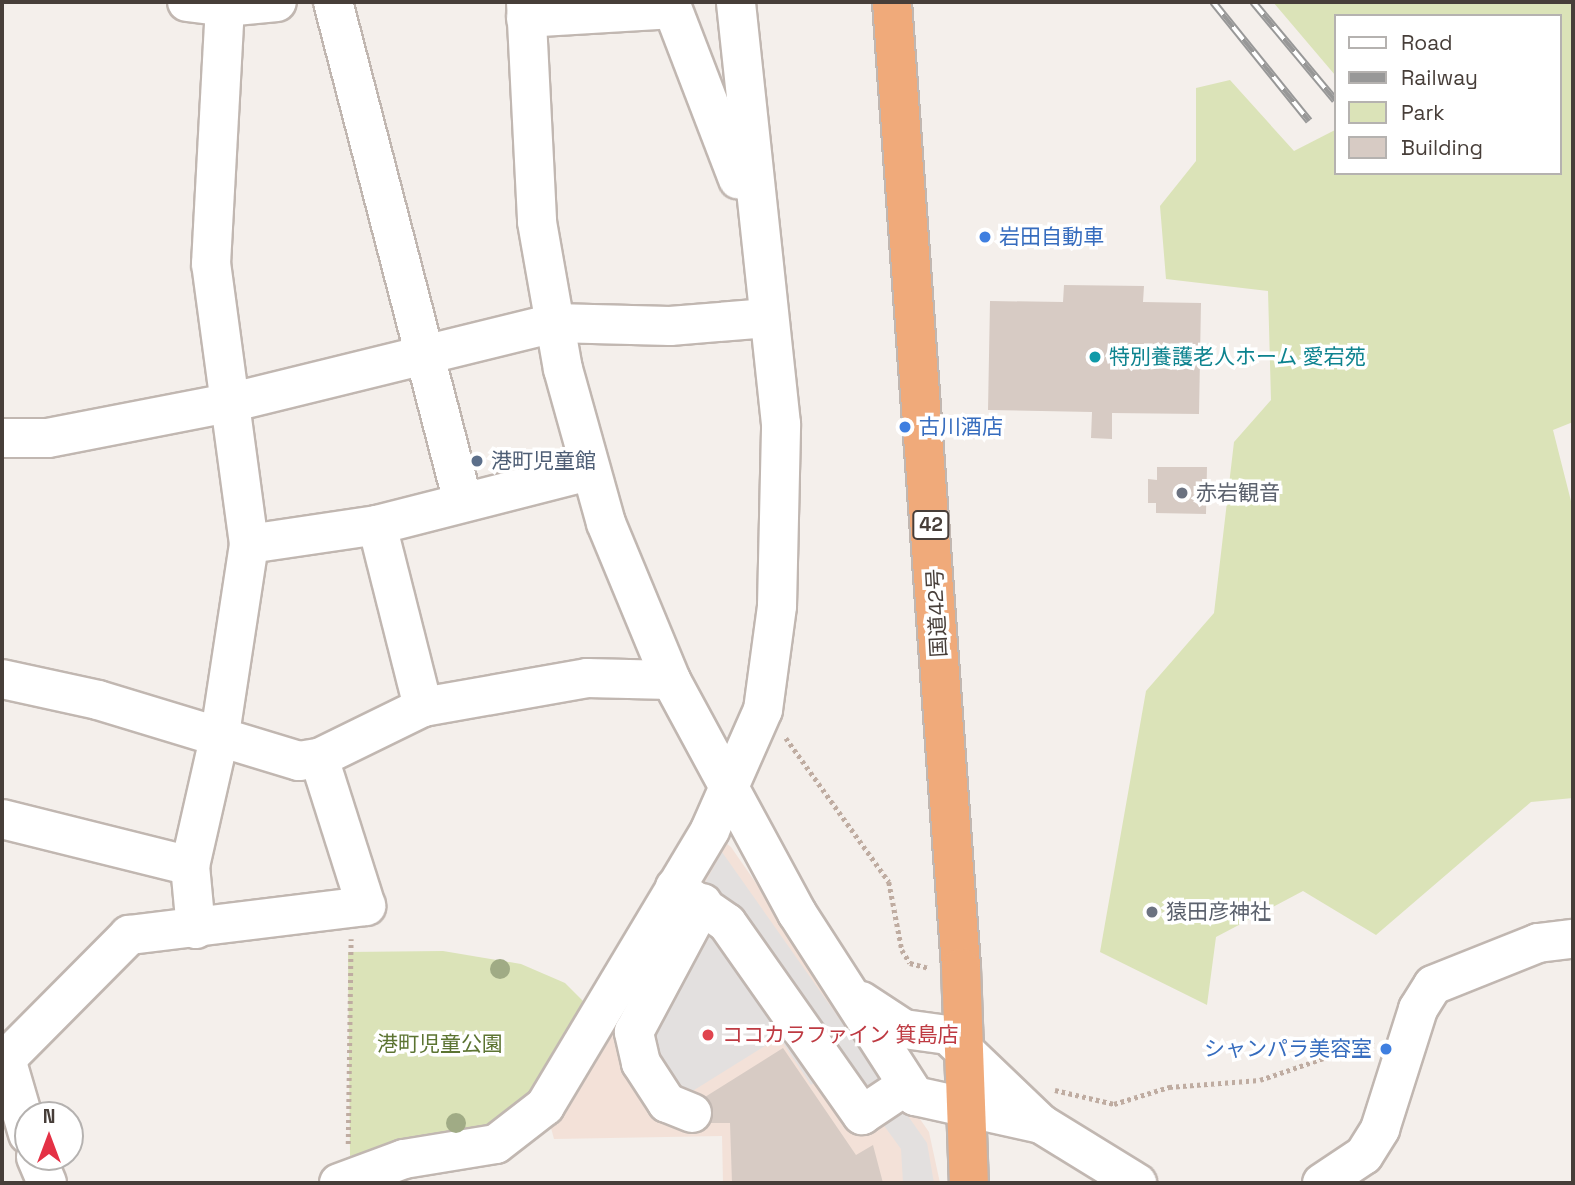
<!DOCTYPE html>
<meta charset="utf-8">
<style>
body{margin:0}
#map{position:relative;width:1575px;height:1185px;overflow:hidden;background:#f4efeb;font-family:"Space Grotesk","Noto Sans JP",sans-serif}
div>[style]{position:absolute}
.commercial>*{inset:0;background:#f3e1d8}
.green>*{inset:0;background:#dbe3b8}
.parking>*{inset:0;background:#e3e0df}
.building>*{inset:0;background:#d7cbc4}
.path>*{height:4.5px;margin-top:-2.25px;transform-origin:0;background:repeating-linear-gradient(90deg,#bfaca1 0 3.5px,transparent 0 7px)}
.roads{filter:drop-shadow(2px 0 #c1b7b1) drop-shadow(-2px 0 #c1b7b1) drop-shadow(0 2px #c1b7b1) drop-shadow(0 -2px #c1b7b1)}
.minor>*{height:38px;margin:-19px;padding:0 19px;transform-origin:19px;border-radius:19px;background:#fff}
.highway>*{height:38px;margin:-19px;padding:0 19px;transform-origin:19px;border-radius:19px;background:#f0aa7a}
.rail>*{height:8px;margin-top:-4px;transform-origin:0;background:repeating-linear-gradient(90deg,#fff 0 16px,#989898 0 32px);box-sizing:border-box;border-block:2px solid #989898}
.trees>*{width:20px;height:20px;margin:-10px;border-radius:50%;background:#a0ab85}
.dots>*{width:19px;height:19px;translate:-50% -50%;box-sizing:border-box;border:4px solid #fff;border-radius:50%}
span{translate:-50% -50%;white-space:nowrap;text-align:center;line-height:1.15;-webkit-text-stroke:7px #fff;paint-order:stroke}
.shield-label span{padding:2px 5px;background:#fff;border:2px solid;border-radius:5px;-webkit-text-stroke-width:0}
.shield-label{font-size:19px;color:#473e39;font-weight:700}
.shop-label{font-size:21px;color:#366cbe}
.left{translate:0 -50%;text-align:left}
.right{translate:-100% -50%;text-align:right}
.culture-label{font-size:21px;color:#0d838f}
.service-label{font-size:21px;color:#4e5e75}
.worship-label{font-size:21px;color:#5b616d}
.street-label{font-size:21px;color:#473e39}
.health-label{font-size:21px;color:#be3a42}
.park-label{font-size:21px;color:#5c7432}
.frame{position:absolute;inset:0;border:4px solid #473e39;pointer-events:none}
.legend{position:absolute;left:1334px;top:14px;width:228px;height:161px;box-sizing:border-box;background:#fff;border:2px solid #b5b2b0;margin:0;padding:9px 12px;list-style:none;font-size:21px;color:#473e39}
.legend li{display:flex;align-items:center;gap:14px;height:35px}
.legend b{width:35px;border:2px solid #b5b2b0}
.north{position:absolute;left:14px;top:1101px;width:70px;height:70px;box-sizing:border-box;background:#fff;border:2px solid #b5b2b0;border-radius:50%;rotate:0deg;font-size:19px;font-weight:700;line-height:28px;text-align:center;color:#473e39}
.north::after{content:'';display:block;margin:auto;width:24px;height:32px;background:#e43145;clip-path:polygon(50% 0,100% 100%,50% 72%,0 100%)}
</style>
<div id="map">
<div class="commercial">
<i style="clip-path:polygon(710px 830px,731px 847px,929px 1132px,940px 1183px,723px 1183px,722px 1136px,554px 1139px,545px 1106px)"></i>
</div>
<div class="green">
<i style="clip-path:polygon(1273px 2px,1573px 2px,1573px 422px,1553px 430px,1573px 509px,1573px 798px,1531px 802px,1376px 935px,1303px 891px,1216px 937px,1207px 1005px,1100px 952px,1146px 691px,1214px 613px,1234px 442px,1271px 400px,1268px 291px,1166px 279px,1160px 206px,1196px 161px,1196px 88px,1230px 80px,1294px 151px,1335px 130px,1335px 173px,1559px 173px,1559px 16px,1335px 16px,1335px 75px)"></i>
<i style="clip-path:polygon(443px 951px,521px 964px,565px 983px,591px 1009px,543px 1082px,491px 1127px,350px 1156px,348px 952px)"></i>
</div>
<div class="parking">
<i style="clip-path:polygon(722px 852px,927px 1143px,934px 1183px,903px 1183px,901px 1149px,840px 1065px,811px 1085px,779px 1037px,683px 1097px,653px 1039px,656px 1022px,703px 945px,681px 926px)"></i>
</div>
<div class="building">
<i style="clip-path:polygon(1064px 285px,1144px 286px,1143px 302px,1201px 303px,1199px 414px,1112px 413px,1112px 439px,1091px 438px,1092px 412px,988px 410px,990px 301px,1063px 302px)"></i>
<i style="clip-path:polygon(1157px 467px,1207px 467px,1206px 514px,1156px 513px,1156px 503px,1148px 503px,1148px 479px,1157px 480px)"></i>
<i style="clip-path:polygon(783px 1048px,856px 1155px,873px 1145px,883px 1183px,732px 1183px,730px 1123px,695px 1123px,697px 1102px)"></i>
</div>
<div class="path">
<i style="left:786px;top:738px;width:177px;rotate:54.4deg"></i>
<i style="left:889px;top:882px;width:69px;rotate:79.2deg"></i>
<i style="left:902px;top:950px;width:15px;rotate:58deg"></i>
<i style="left:910px;top:963px;width:20px;rotate:15deg"></i>
<i style="left:1055px;top:1090px;width:61px;rotate:13.3deg"></i>
<i style="left:1114px;top:1104px;width:58px;rotate:-17.2deg"></i>
<i style="left:1169px;top:1087px;width:91px;rotate:-4.4deg"></i>
<i style="left:1260px;top:1080px;width:120px;rotate:-19deg"></i>
<i style="left:348px;top:1144px;width:205px;rotate:-89.2deg"></i>
</div>
<div class="roads">
<div class="minor">
<i style="left:187px;top:2px;width:38px;rotate:7deg"></i>
<i style="left:225px;top:7px;width:52px;rotate:-5.5deg"></i>
<i style="left:333px;top:2px;width:517px;rotate:75.43deg"></i>
<i style="left:526px;top:2px;width:220px;rotate:87.1deg"></i>
<i style="left:537px;top:222px;width:149px;rotate:80deg"></i>
<i style="left:563px;top:369px;width:160px;rotate:74.4deg"></i>
<i style="left:606px;top:523px;width:170px;rotate:67.5deg"></i>
<i style="left:671px;top:680px;width:265px;rotate:61.6deg"></i>
<i style="left:797px;top:913px;width:218px;rotate:57.2deg"></i>
<i style="left:915px;top:1096px;width:129px;rotate:12.5deg"></i>
<i style="left:670px;top:2px;width:190px;rotate:69deg"></i>
<i style="left:526px;top:18px;width:146px;rotate:-3.5deg"></i>
<i style="left:2px;top:438px;width:46px"></i>
<i style="left:48px;top:438px;width:188px;rotate:-11deg"></i>
<i style="left:233px;top:402px;width:331px;rotate:-13.8deg"></i>
<i style="left:554px;top:323px;width:116px;rotate:1.5deg"></i>
<i style="left:670px;top:326px;width:98px;rotate:-4.7deg"></i>
<i style="left:377px;top:525px;width:188px;rotate:75.8deg"></i>
<i style="left:249px;top:544px;width:129px;rotate:-8.4deg"></i>
<i style="left:377px;top:525px;width:219px;rotate:-14.3deg"></i>
<i style="left:2px;top:679px;width:98px;rotate:12.3deg"></i>
<i style="left:98px;top:700px;width:210px;rotate:16.9deg"></i>
<i style="left:299px;top:761px;width:20px;rotate:-9deg"></i>
<i style="left:319px;top:758px;width:116px;rotate:-26.1deg"></i>
<i style="left:423px;top:707px;width:167px;rotate:-10deg"></i>
<i style="left:587px;top:678px;width:84px;rotate:1.4deg"></i>
<i style="left:2px;top:819px;width:194px;rotate:14deg"></i>
<i style="left:675px;top:887px;width:63px;rotate:34.7deg"></i>
<i style="left:727px;top:923px;width:235px;rotate:54.9deg"></i>
<i style="left:862px;top:1115px;width:54px;rotate:-33.7deg"></i>
<i style="left:196px;top:929px;width:63px;rotate:-95.4deg"></i>
<i style="left:190px;top:866px;width:135px;rotate:-77.2deg"></i>
<i style="left:220px;top:734px;width:192px;rotate:-81.3deg"></i>
<i style="left:249px;top:544px;width:283px;rotate:-97.7deg"></i>
<i style="left:211px;top:264px;width:257px;rotate:-86.9deg"></i>
<i style="left:861px;top:1001px;width:51px;rotate:33.1deg"></i>
<i style="left:904px;top:1029px;width:44px;rotate:7.8deg"></i>
<i style="left:948px;top:1035px;width:129px;rotate:43.7deg"></i>
<i style="left:1041px;top:1124px;width:113px;rotate:31.6deg"></i>
<i style="left:692px;top:1113px;width:27px;rotate:-158deg"></i>
<i style="left:667px;top:1103px;width:48px;rotate:-123deg"></i>
<i style="left:641px;top:1063px;width:32px;rotate:-103deg"></i>
<i style="left:634px;top:1032px;width:146px;rotate:-61.9deg"></i>
<i style="left:28px;top:1134px;width:78px;rotate:-106.3deg"></i>
<i style="left:6px;top:1059px;width:175px;rotate:-45.2deg"></i>
<i style="left:129px;top:935px;width:239px;rotate:-7deg"></i>
<i style="left:366px;top:906px;width:155px;rotate:-107.6deg"></i>
<i style="left:36px;top:1157px;width:28px;rotate:67deg"></i>
<i style="left:339px;top:1183px;width:69px;rotate:-20.3deg"></i>
<i style="left:404px;top:1159px;width:93px;rotate:-9.3deg"></i>
<i style="left:496px;top:1144px;width:62px;rotate:-37.8deg"></i>
<i style="left:545px;top:1106px;width:322px;rotate:-59.1deg"></i>
<i style="left:710px;top:830px;width:131px;rotate:-66.2deg"></i>
<i style="left:763px;top:710px;width:105px;rotate:-82.3deg"></i>
<i style="left:777px;top:606px;width:182px;rotate:-88.7deg"></i>
<i style="left:781px;top:424px;width:424px;rotate:-96.1deg"></i>
<i style="left:1322px;top:1183px;width:50px;rotate:-33.7deg"></i>
<i style="left:1364px;top:1155px;width:31px;rotate:-58deg"></i>
<i style="left:1380px;top:1129px;width:126px;rotate:-72.4deg"></i>
<i style="left:1418px;top:1009px;width:28px;rotate:-58deg"></i>
<i style="left:1433px;top:985px;width:113px;rotate:-21.8deg"></i>
<i style="left:1538px;top:943px;width:35px;rotate:-7deg"></i>
</div>
<div class="highway">
<i style="left:892px;top:2px;width:968px;rotate:85.91deg"></i>
<i style="left:961px;top:968px;width:215px;rotate:87.9deg"></i>
</div>
</div>
<div class="rail">
<i style="left:1213px;top:2px;width:153px;rotate:51.1deg"></i>
<i style="left:1253px;top:2px;width:128px;rotate:50.1deg"></i>
</div>
<div class="trees">
<i style="left:500px;top:969px"></i>
<i style="left:456px;top:1123px"></i>
</div>
<div class="dots">
<i style="left:985px;top:237px;background:#3f7fe0"></i>
<i style="left:1095px;top:357px;background:#0f9aa8"></i>
<i style="left:905px;top:427px;background:#3f7fe0"></i>
<i style="left:477px;top:461px;background:#5c6f8a"></i>
<i style="left:1182px;top:493px;background:#6b7280"></i>
<i style="left:1152px;top:912px;background:#6b7280"></i>
<i style="left:708px;top:1035px;background:#e0444e"></i>
<i style="left:1386px;top:1049px;background:#3f7fe0"></i>
</div>
<div class="shield-label">
<span style="left:931px;top:525px">42</span>
</div>
<div class="shop-label">
<span class="left" style="left:999px;top:237px">岩田自動車</span>
<span class="left" style="left:919px;top:427px">古川酒店</span>
<span class="right" style="left:1372px;top:1049px">シャンパラ美容室</span>
</div>
<div class="culture-label">
<span class="left" style="left:1109px;top:357px">特別養護老人ホーム 愛宕苑</span>
</div>
<div class="service-label">
<span class="left" style="left:491px;top:461px">港町児童館</span>
</div>
<div class="worship-label">
<span class="left" style="left:1196px;top:493px">赤岩観音</span>
<span class="left" style="left:1166px;top:912px">猿田彦神社</span>
</div>
<div class="street-label">
<span style="left:937px;top:613px;rotate:-93deg">国道42号</span>
</div>
<div class="health-label">
<span class="left" style="left:722px;top:1035px">ココカラファイン 箕島店</span>
</div>
<div class="park-label">
<span style="left:440px;top:1044px">港町児童公園</span>
</div>
<div class="frame"></div>
<ul class="legend">
<li><b style="height:9px;background:#fff"></b>Road</li>
<li><b style="height:9px;background:#989898"></b>Railway</li>
<li><b style="height:19px;background:#dbe3b8"></b>Park</li>
<li><b style="height:19px;background:#d7cbc4"></b>Building</li>
</ul>
<div class="north">N</div>
</div>
